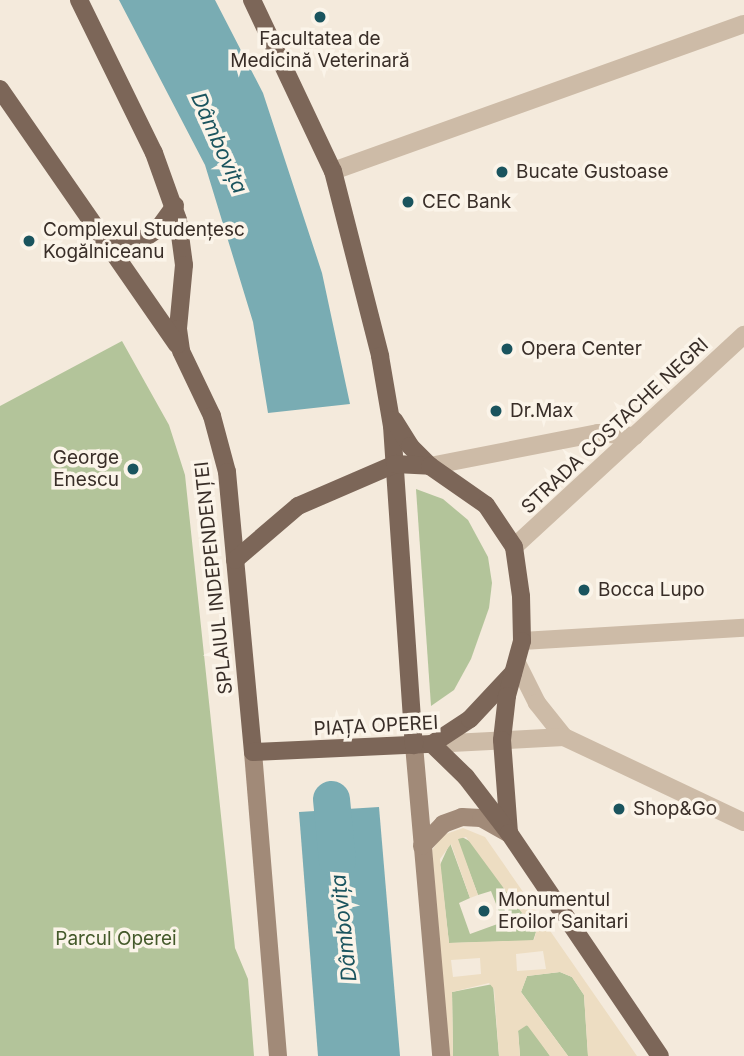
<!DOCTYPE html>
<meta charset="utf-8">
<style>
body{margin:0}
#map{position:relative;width:744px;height:1056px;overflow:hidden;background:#f4eadc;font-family:Inter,sans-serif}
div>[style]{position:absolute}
.green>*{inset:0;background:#b3c49a}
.plaza>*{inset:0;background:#edddc2}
.water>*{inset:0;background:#79acb3}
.river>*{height:37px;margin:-18.5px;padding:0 18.5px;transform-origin:18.5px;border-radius:18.5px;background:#79acb3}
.minor>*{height:18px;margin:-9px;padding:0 9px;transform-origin:9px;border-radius:9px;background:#cdbba7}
.tertiary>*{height:18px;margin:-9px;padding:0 9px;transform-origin:9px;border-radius:9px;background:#cdbba7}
.secondary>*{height:18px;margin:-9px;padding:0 9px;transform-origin:9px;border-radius:9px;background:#a18a78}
.primary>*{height:18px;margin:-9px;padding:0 9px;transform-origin:9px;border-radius:9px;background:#7c6658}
.dots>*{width:19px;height:19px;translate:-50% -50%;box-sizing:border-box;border:4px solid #fbf4e9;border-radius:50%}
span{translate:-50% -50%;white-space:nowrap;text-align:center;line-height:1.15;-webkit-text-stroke:7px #fbf4e9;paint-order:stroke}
.poi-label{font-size:19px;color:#392e28}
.left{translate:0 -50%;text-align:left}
.right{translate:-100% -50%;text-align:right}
.street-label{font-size:19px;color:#392e28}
.park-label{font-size:19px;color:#44592a}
.water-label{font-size:21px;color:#1a545e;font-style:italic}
</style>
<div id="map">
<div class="green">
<i style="clip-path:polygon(122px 341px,169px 425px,185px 475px,235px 948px,248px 979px,254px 1056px,0 1056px,0 406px)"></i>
<i style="clip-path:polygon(416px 489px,443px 499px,468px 520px,488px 557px,492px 583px,489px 608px,471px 659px,454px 690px,431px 706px)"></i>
<i style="clip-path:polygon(462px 837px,473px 843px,536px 932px,533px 941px,449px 943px,440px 865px,450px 843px,470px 898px,459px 903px,470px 934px,503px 922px,491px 891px,478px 895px,457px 839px)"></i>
<i style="clip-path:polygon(560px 972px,572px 977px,584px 995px,588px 1056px,568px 1056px,521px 992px,527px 976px)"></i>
<i style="clip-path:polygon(493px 984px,499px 1056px,453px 1056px,452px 992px)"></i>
<i style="clip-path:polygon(525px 1025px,530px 1026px,550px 1056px,520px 1056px,518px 1030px)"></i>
</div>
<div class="plaza">
<i style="clip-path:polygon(evenodd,463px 828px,485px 837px,637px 1056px,588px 1056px,584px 995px,572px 977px,560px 972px,527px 976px,521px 992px,568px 1056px,550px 1056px,527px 1025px,518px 1031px,520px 1056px,499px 1056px,494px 989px,489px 983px,452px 992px,453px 1056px,446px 1056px,432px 850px,443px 835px,463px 828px,466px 837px,536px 932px,534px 940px,449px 943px,440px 859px,451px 844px,470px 898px,478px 895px,458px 839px,466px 837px,463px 828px,543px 951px,546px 969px,517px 971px,516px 954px,543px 951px,463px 828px,480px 958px,481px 974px,453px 977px,451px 960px,480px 958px)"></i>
</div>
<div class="water">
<i style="clip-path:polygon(119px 0,215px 0,263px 93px,322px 273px,350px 404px,268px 413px,253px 322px,205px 165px)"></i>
<i style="clip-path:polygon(379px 807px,400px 1056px,318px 1056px,299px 812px)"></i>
</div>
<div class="river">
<i style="left:331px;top:799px;width:61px;rotate:84.4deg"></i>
</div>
<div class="minor">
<i style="left:333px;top:171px;width:436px;rotate:-19.7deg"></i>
<i style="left:430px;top:466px;width:171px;rotate:-11.1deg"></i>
<i style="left:598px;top:433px;width:37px;rotate:5deg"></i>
<i style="left:514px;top:547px;width:313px;rotate:-42.7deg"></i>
<i style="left:522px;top:641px;width:222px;rotate:-3.4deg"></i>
</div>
<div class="tertiary">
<i style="left:517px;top:663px;width:45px;rotate:63.4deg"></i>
<i style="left:537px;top:703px;width:43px;rotate:51.5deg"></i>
<i style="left:564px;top:737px;width:199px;rotate:25.3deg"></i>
<i style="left:432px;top:744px;width:132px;rotate:-3deg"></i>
</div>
<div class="secondary">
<i style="left:414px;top:745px;width:312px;rotate:85deg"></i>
<i style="left:253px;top:752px;width:305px;rotate:85.3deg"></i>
<i style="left:422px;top:846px;width:30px;rotate:-46deg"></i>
<i style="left:443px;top:824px;width:20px;rotate:-20deg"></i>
<i style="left:462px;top:817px;width:19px;rotate:3deg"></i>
<i style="left:481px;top:818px;width:31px;rotate:29deg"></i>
</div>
<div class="primary">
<i style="left:79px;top:0;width:170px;rotate:63.9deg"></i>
<i style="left:154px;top:153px;width:71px;rotate:70.3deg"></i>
<i style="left:178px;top:220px;width:45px;rotate:82.4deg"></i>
<i style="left:184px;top:265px;width:64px;rotate:95.4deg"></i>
<i style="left:178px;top:329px;width:22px;rotate:82deg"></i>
<i style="left:181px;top:351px;width:72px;rotate:64.5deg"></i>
<i style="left:212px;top:416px;width:58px;rotate:75deg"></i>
<i style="left:227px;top:472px;width:281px;rotate:84.7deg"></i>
<i style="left:253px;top:752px;width:179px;rotate:-2.6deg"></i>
<i style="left:432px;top:744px;width:45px;rotate:-33.3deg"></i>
<i style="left:470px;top:719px;width:63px;rotate:-46.9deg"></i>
<i style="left:252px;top:0;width:189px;rotate:64.7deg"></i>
<i style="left:333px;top:171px;width:191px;rotate:75.7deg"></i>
<i style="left:380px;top:356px;width:71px;rotate:80.3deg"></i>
<i style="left:392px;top:426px;width:320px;rotate:86.1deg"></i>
<i style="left:0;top:89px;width:311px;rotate:55.3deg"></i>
<i style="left:104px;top:239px;width:15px;rotate:20deg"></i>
<i style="left:118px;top:244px;width:22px;rotate:-8deg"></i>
<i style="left:140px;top:241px;width:22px;rotate:-34deg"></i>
<i style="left:158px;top:229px;width:29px;rotate:-54deg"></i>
<i style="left:394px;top:420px;width:31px;rotate:58deg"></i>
<i style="left:410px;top:446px;width:28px;rotate:45deg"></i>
<i style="left:235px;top:560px;width:83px;rotate:-40.6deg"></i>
<i style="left:298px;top:506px;width:106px;rotate:-23.4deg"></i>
<i style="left:395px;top:464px;width:35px;rotate:3deg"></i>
<i style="left:430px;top:466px;width:68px;rotate:34.9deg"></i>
<i style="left:486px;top:505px;width:50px;rotate:56.3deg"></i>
<i style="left:514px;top:547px;width:49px;rotate:81.9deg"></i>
<i style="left:521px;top:596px;width:45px;rotate:88.7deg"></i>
<i style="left:522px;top:641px;width:57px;rotate:105.3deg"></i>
<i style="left:507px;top:696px;width:44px;rotate:96.5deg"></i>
<i style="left:502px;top:740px;width:93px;rotate:85.7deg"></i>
<i style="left:432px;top:744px;width:47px;rotate:44.1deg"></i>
<i style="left:466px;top:777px;width:71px;rotate:52.5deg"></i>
<i style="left:509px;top:833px;width:269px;rotate:55.9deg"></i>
</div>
<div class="dots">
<i style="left:320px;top:17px;background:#1a545e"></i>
<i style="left:502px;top:172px;background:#1a545e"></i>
<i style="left:408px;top:202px;background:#1a545e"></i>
<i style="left:29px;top:241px;background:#1a545e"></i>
<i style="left:507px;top:349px;background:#1a545e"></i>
<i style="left:496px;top:411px;background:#1a545e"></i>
<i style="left:133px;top:469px;background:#1a545e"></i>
<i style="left:584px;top:590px;background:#1a545e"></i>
<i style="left:619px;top:809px;background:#1a545e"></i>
<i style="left:484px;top:911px;background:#1a545e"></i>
</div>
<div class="poi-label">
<span style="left:320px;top:50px">Facultatea de<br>Medicină Veterinară</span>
<span class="left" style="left:516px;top:172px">Bucate Gustoase</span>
<span class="left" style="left:422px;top:202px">CEC Bank</span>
<span class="left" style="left:43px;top:241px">Complexul Studențesc<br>Kogălniceanu</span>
<span class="left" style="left:521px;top:349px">Opera Center</span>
<span class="left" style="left:510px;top:411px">Dr.Max</span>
<span class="right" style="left:119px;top:469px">George<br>Enescu</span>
<span class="left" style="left:598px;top:590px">Bocca Lupo</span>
<span class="left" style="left:633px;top:809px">Shop&amp;Go</span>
<span class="left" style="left:498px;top:911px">Monumentul<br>Eroilor Sanitari</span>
</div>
<div class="street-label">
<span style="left:615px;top:426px;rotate:-43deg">STRADA COSTACHE NEGRI</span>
<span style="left:214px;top:578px;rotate:-96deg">SPLAIUL INDEPENDENȚEI</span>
<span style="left:376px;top:726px;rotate:-3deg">PIAȚA OPEREI</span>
</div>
<div class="park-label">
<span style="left:116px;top:939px">Parcul Operei</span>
</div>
<div class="water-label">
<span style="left:219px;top:143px;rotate:66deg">Dâmbovița</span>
<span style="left:344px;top:928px;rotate:-96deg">Dâmbovița</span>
</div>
</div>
